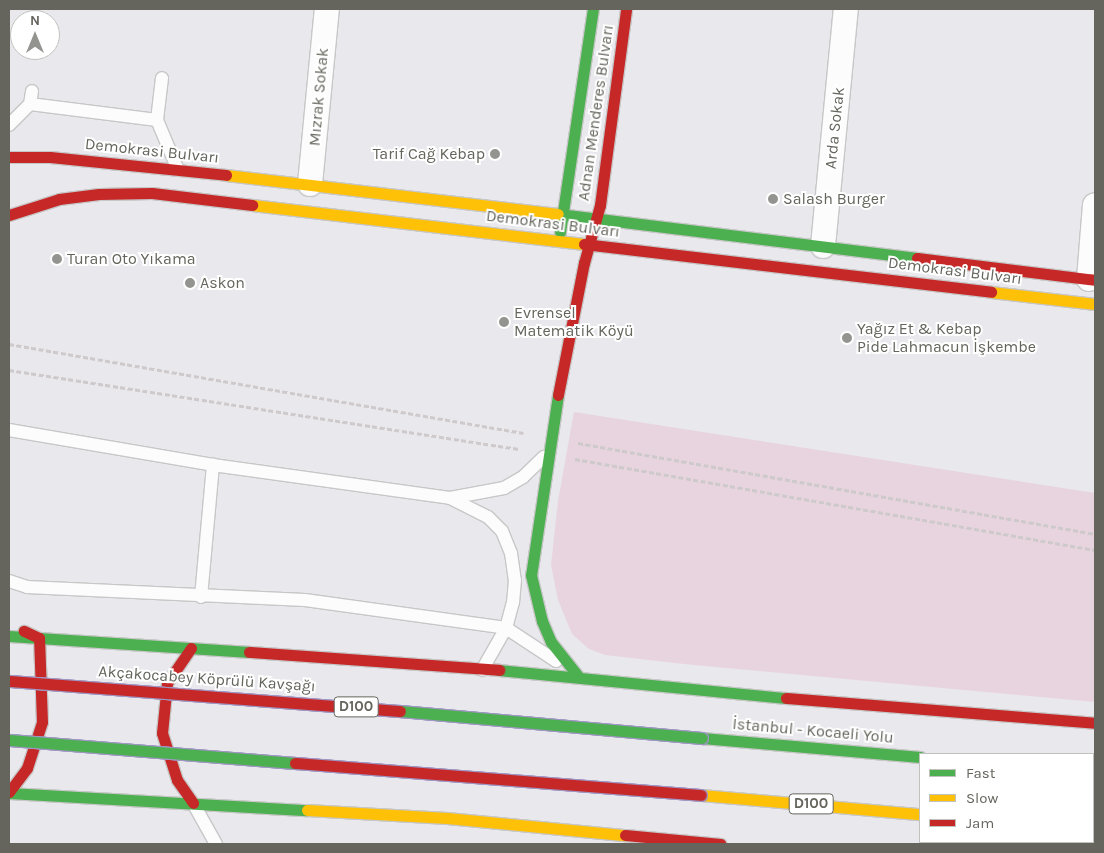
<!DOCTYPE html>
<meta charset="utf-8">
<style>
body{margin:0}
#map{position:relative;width:1104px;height:853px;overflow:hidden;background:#e9e8ed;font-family:Karla,sans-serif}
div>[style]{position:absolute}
.green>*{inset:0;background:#e7d4df}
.path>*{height:3px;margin-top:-1.5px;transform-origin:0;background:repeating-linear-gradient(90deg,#cec9ca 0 5px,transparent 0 7.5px)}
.roads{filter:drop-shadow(1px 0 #c7c7c7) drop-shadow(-1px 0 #c7c7c7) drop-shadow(0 1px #c7c7c7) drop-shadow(0 -1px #c7c7c7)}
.lane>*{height:12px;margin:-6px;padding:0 6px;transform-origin:6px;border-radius:6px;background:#fcfcfc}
.street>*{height:24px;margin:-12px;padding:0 12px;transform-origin:12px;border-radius:12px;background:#fcfcfc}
.fast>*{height:11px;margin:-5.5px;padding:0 5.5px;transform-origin:5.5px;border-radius:5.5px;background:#4caf50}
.slow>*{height:11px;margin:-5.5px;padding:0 5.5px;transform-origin:5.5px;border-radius:5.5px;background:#ffc107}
.jam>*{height:11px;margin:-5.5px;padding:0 5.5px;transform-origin:5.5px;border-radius:5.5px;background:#c62828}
.bridges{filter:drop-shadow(1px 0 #9f96c3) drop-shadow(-1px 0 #9f96c3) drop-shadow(0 1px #9f96c3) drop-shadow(0 -1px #9f96c3)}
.fast-bridge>*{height:11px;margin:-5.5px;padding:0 5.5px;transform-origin:5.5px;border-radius:5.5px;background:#4caf50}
.jam-bridge>*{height:11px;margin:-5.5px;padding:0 5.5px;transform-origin:5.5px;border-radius:5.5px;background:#c62828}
.dots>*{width:14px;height:14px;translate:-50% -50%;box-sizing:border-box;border:2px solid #fff;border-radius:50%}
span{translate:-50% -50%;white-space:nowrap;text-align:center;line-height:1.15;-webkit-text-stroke:4px #fff;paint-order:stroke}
.shield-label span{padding:1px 4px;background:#fff;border:1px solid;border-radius:4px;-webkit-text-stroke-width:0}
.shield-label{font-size:15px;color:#65655d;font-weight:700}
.street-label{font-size:16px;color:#65655d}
.poi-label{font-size:16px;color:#65655d}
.right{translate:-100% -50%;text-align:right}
.left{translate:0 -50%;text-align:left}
.frame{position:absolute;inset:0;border:10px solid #65655d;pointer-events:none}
.legend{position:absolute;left:919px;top:753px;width:175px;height:90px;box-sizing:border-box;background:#fff;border:1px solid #c1c1be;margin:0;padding:6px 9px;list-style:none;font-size:15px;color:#65655d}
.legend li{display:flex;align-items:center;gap:10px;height:25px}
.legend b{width:25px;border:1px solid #c1c1be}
.north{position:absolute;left:10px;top:10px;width:50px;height:50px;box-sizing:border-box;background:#fff;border:1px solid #c1c1be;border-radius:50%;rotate:0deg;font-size:14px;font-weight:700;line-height:20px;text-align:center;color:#65655d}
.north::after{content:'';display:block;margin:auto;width:18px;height:22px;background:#93938f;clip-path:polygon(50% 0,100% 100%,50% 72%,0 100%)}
</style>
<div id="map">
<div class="green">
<i style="clip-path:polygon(574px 412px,1095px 493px,1095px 702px,684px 664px,605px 655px,589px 649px,572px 634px,558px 600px,551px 565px,558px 501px)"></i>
</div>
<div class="path">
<i style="left:9px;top:344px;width:522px;rotate:9.82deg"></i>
<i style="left:9px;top:370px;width:516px;rotate:8.81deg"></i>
<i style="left:578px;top:443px;width:525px;rotate:9.98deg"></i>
<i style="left:575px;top:459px;width:528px;rotate:9.93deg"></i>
</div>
<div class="roads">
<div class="lane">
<i style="left:30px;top:104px;width:128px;rotate:7.2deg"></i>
<i style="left:157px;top:120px;width:54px;rotate:67.2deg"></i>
<i style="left:157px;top:120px;width:42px;rotate:-83.2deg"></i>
<i style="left:9px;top:125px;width:30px;rotate:-45deg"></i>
<i style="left:30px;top:104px;width:13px;rotate:-81deg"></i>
<i style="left:9px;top:430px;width:207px;rotate:9.7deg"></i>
<i style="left:213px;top:465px;width:239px;rotate:7.9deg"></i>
<i style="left:450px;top:498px;width:55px;rotate:-10.5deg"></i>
<i style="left:504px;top:488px;width:22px;rotate:-30deg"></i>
<i style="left:523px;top:477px;width:29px;rotate:-44deg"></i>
<i style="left:450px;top:498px;width:42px;rotate:26.6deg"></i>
<i style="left:488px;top:517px;width:20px;rotate:45deg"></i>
<i style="left:502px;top:531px;width:24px;rotate:68deg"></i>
<i style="left:511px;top:553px;width:27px;rotate:82deg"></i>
<i style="left:515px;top:580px;width:22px;rotate:95deg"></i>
<i style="left:513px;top:602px;width:27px;rotate:105deg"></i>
<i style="left:506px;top:628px;width:48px;rotate:119.7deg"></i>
<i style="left:9px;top:581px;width:19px;rotate:18deg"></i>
<i style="left:27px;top:587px;width:278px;rotate:2.7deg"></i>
<i style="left:305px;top:600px;width:203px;rotate:7.9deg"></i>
<i style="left:506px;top:628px;width:60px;rotate:33.4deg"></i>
<i style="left:201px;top:597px;width:133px;rotate:-84.8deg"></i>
<i style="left:193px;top:803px;width:47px;rotate:60.7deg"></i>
</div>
<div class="street">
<i style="left:310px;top:184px;width:176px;rotate:-84.5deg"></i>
<i style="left:823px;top:246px;width:238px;rotate:-84.5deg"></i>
<i style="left:1089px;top:279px;width:74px;rotate:-85.4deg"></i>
</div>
<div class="fast">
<i style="left:558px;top:214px;width:362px;rotate:7deg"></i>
<i style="left:560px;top:232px;width:225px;rotate:-81.6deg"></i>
<i style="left:558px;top:395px;width:182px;rotate:98.5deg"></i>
<i style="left:531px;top:575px;width:47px;rotate:76.6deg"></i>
<i style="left:542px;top:621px;width:23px;rotate:67deg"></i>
<i style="left:551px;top:642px;width:43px;rotate:51.5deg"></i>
<i style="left:9px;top:636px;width:241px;rotate:3.8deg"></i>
<i style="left:499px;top:670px;width:288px;rotate:5.6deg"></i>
<i style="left:702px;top:738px;width:219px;rotate:5deg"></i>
<i style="left:9px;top:793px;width:298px;rotate:3.3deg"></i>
<i style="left:1093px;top:834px;width:2px;rotate:27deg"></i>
</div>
<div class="slow">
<i style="left:226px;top:175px;width:334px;rotate:6.7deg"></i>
<i style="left:252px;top:205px;width:334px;rotate:6.7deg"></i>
<i style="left:991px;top:292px;width:105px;rotate:6.6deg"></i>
<i style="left:701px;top:795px;width:220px;rotate:5deg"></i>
<i style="left:307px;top:810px;width:140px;rotate:3.3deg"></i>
<i style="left:447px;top:818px;width:179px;rotate:5.5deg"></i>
</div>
<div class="jam">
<i style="left:9px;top:157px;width:41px"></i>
<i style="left:50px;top:157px;width:177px;rotate:5.8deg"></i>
<i style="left:9px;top:215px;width:52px;rotate:-17.7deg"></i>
<i style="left:59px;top:199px;width:40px;rotate:-7.1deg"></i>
<i style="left:99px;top:194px;width:53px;rotate:-1.1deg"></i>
<i style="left:152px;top:193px;width:101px;rotate:6.8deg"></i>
<i style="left:584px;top:244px;width:410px;rotate:6.7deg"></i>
<i style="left:917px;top:258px;width:179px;rotate:7deg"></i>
<i style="left:558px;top:395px;width:135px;rotate:-78.9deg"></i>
<i style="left:584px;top:263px;width:60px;rotate:-74.6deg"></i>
<i style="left:600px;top:205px;width:198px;rotate:-82.4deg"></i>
<i style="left:191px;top:648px;width:42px;rotate:124.4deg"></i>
<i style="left:167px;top:683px;width:50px;rotate:95.7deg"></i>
<i style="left:162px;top:733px;width:49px;rotate:72.3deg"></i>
<i style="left:177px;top:780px;width:28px;rotate:55deg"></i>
<i style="left:249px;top:652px;width:251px;rotate:4.1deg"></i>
<i style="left:786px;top:698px;width:310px;rotate:4.6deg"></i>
<i style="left:1093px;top:774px;width:2px"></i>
<i style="left:9px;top:792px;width:30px;rotate:-53deg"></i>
<i style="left:27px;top:768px;width:48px;rotate:-71.9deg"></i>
<i style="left:42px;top:722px;width:84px;rotate:-92deg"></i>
<i style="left:39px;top:638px;width:17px;rotate:-155deg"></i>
<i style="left:625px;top:835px;width:96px;rotate:5.4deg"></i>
</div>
</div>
<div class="bridges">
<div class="fast-bridge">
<i style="left:400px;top:711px;width:303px;rotate:5.1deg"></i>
<i style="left:9px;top:740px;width:287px;rotate:4.6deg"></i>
</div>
<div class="jam-bridge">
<i style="left:9px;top:681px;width:392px;rotate:4.4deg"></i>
<i style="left:295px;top:763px;width:407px;rotate:4.5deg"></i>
</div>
</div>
<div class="dots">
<i style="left:495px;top:154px;background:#93938f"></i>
<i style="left:773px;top:199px;background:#93938f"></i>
<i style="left:57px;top:259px;background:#93938f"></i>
<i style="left:190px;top:283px;background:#93938f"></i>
<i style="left:504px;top:322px;background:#93938f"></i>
<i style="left:847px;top:338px;background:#93938f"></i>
</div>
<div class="shield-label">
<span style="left:356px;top:707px">D100</span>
<span style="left:811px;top:804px">D100</span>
</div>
<div class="street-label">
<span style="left:319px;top:97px;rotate:-85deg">Mızrak Sokak</span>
<span style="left:596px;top:113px;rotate:-82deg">Adnan Menderes Bulvarı</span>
<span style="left:835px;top:128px;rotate:-84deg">Arda Sokak</span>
<span style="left:152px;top:151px;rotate:6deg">Demokrasi Bulvarı</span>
<span style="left:553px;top:224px;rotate:7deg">Demokrasi Bulvarı</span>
<span style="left:955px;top:271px;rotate:7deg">Demokrasi Bulvarı</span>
<span style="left:207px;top:679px;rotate:4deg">Akçakocabey Köprülü Kavşağı</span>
<span style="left:813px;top:731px;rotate:5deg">İstanbul - Kocaeli Yolu</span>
</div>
<div class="poi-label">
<span class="right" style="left:485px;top:154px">Tarif Cağ Kebap</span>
<span class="left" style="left:783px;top:199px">Salash Burger</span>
<span class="left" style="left:67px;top:259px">Turan Oto Yıkama</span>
<span class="left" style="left:200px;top:283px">Askon</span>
<span class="left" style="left:514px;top:322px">Evrensel<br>Matematik Köyü</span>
<span class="left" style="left:857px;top:338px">Yağız Et &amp; Kebap<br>Pide Lahmacun İşkembe</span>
</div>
<div class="frame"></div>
<ul class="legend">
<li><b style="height:6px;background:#4caf50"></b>Fast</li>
<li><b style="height:6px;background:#ffc107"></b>Slow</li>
<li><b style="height:6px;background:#c62828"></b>Jam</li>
</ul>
<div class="north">N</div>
</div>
